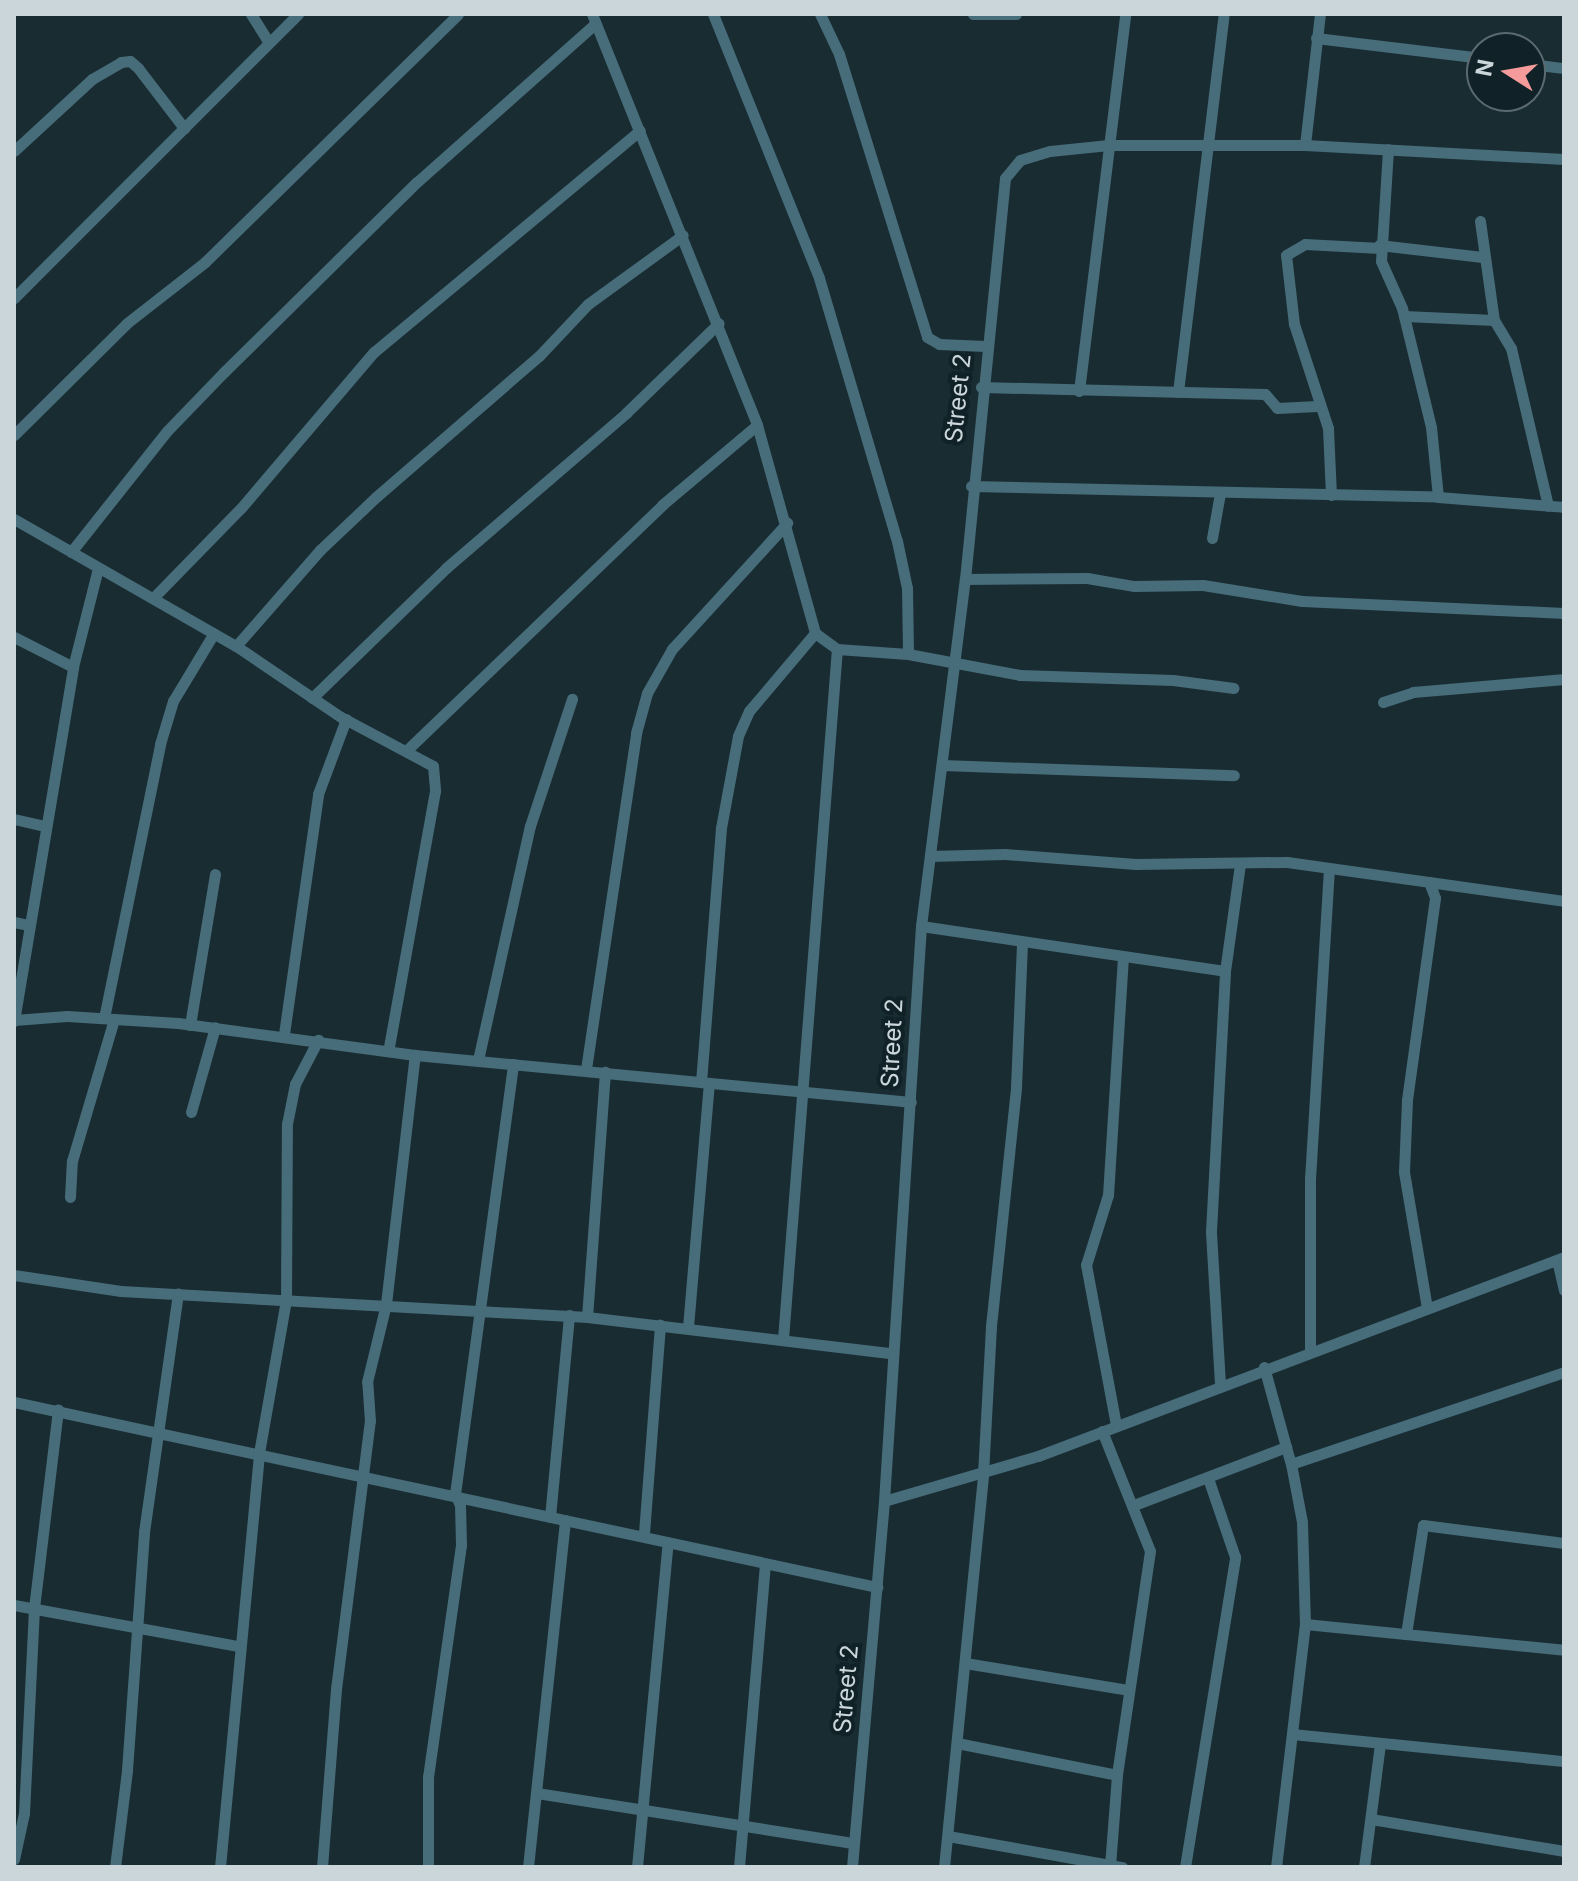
<!DOCTYPE html>
<style>
body{margin:0}
#map{position:relative;width:1578px;height:1881px;overflow:hidden;background:#192c32;font-family:Inter,sans-serif}
div>[style]{position:absolute}
.street>*{height:11px;margin:-5.5px;padding:0 5.5px;transform-origin:5.5px;border-radius:5.5px;background:#476c7a}
span{translate:-50% -50%;white-space:nowrap;text-align:center;line-height:1.15;-webkit-text-stroke:8px #102228;paint-order:stroke}
.street-label{font-size:24px;color:#cbd6da}
.frame{position:absolute;inset:0;border:16px solid #cbd6da;pointer-events:none}
.north{position:absolute;left:1466px;top:32px;width:80px;height:80px;box-sizing:border-box;background:#102228;border:2px solid #5b6a6f;border-radius:50%;rotate:281deg;font-size:22px;font-weight:700;line-height:32px;text-align:center;color:#cbd6da}
.north::after{content:'';display:block;margin:auto;width:28px;height:36px;background:#f59b9b;clip-path:polygon(50% 0,100% 100%,50% 72%,0 100%)}
</style>
<div id="map">
<div class="street">
<i style="left:251px;top:14px;width:32px;rotate:58deg"></i>
<i style="left:592px;top:14px;width:443px;rotate:68.1deg"></i>
<i style="left:757px;top:425px;width:216px;rotate:74.4deg"></i>
<i style="left:815px;top:633px;width:102px;rotate:130.2deg"></i>
<i style="left:749px;top:711px;width:27px;rotate:114deg"></i>
<i style="left:738px;top:736px;width:94px;rotate:100.5deg"></i>
<i style="left:721px;top:828px;width:255px;rotate:94.5deg"></i>
<i style="left:713px;top:14px;width:284px;rotate:68.1deg"></i>
<i style="left:819px;top:278px;width:274px;rotate:73.5deg"></i>
<i style="left:897px;top:541px;width:48px;rotate:78deg"></i>
<i style="left:907px;top:588px;width:66px;rotate:89.1deg"></i>
<i style="left:820px;top:14px;width:44px;rotate:64.6deg"></i>
<i style="left:839px;top:54px;width:296px;rotate:72.7deg"></i>
<i style="left:927px;top:337px;width:14px;rotate:30deg"></i>
<i style="left:939px;top:344px;width:46px;rotate:2.5deg"></i>
<i style="left:973px;top:14px;width:43px"></i>
<i style="left:1316px;top:38px;width:167px;rotate:6.9deg"></i>
<i style="left:1530px;top:64px;width:34px;rotate:7deg"></i>
<i style="left:1305px;top:145px;width:132px;rotate:-83.5deg"></i>
<i style="left:14px;top:151px;width:106px;rotate:-42.7deg"></i>
<i style="left:92px;top:79px;width:34px;rotate:-30deg"></i>
<i style="left:121px;top:62px;width:9px;rotate:-6deg"></i>
<i style="left:130px;top:61px;width:11px;rotate:41deg"></i>
<i style="left:138px;top:68px;width:76px;rotate:52.5deg"></i>
<i style="left:1480px;top:221px;width:100px;rotate:82deg"></i>
<i style="left:1379px;top:245px;width:104px;rotate:6.6deg"></i>
<i style="left:14px;top:298px;width:402px;rotate:-45deg"></i>
<i style="left:1404px;top:316px;width:90px;rotate:2.5deg"></i>
<i style="left:1494px;top:320px;width:33px;rotate:59deg"></i>
<i style="left:1511px;top:348px;width:162px;rotate:76.8deg"></i>
<i style="left:981px;top:387px;width:284px;rotate:1.4deg"></i>
<i style="left:1265px;top:394px;width:18px;rotate:49deg"></i>
<i style="left:1277px;top:408px;width:40px;rotate:-2.9deg"></i>
<i style="left:1079px;top:391px;width:380px;rotate:-83deg"></i>
<i style="left:1178px;top:392px;width:381px;rotate:-83.1deg"></i>
<i style="left:14px;top:435px;width:159px;rotate:-44.7deg"></i>
<i style="left:127px;top:323px;width:99px;rotate:-38deg"></i>
<i style="left:205px;top:262px;width:354px;rotate:-44.4deg"></i>
<i style="left:971px;top:486px;width:467px;rotate:1.3deg"></i>
<i style="left:1438px;top:497px;width:70px;rotate:-95.7deg"></i>
<i style="left:1431px;top:427px;width:122px;rotate:-103.7deg"></i>
<i style="left:1402px;top:308px;width:51px;rotate:-114.1deg"></i>
<i style="left:1381px;top:261px;width:112px;rotate:-86.4deg"></i>
<i style="left:1331px;top:495px;width:67px;rotate:-92.6deg"></i>
<i style="left:1328px;top:428px;width:109px;rotate:-108.1deg"></i>
<i style="left:1294px;top:324px;width:69px;rotate:-96.6deg"></i>
<i style="left:1286px;top:255px;width:22px;rotate:-30deg"></i>
<i style="left:1305px;top:244px;width:75px;rotate:3.1deg"></i>
<i style="left:1438px;top:497px;width:126px;rotate:4.5deg"></i>
<i style="left:14px;top:519px;width:256px;rotate:29.8deg"></i>
<i style="left:236px;top:646px;width:127px;rotate:34.1deg"></i>
<i style="left:341px;top:717px;width:104px;rotate:28deg"></i>
<i style="left:433px;top:766px;width:25px;rotate:85deg"></i>
<i style="left:435px;top:791px;width:264px;rotate:100.2deg"></i>
<i style="left:1212px;top:538px;width:46px;rotate:-79.9deg"></i>
<i style="left:71px;top:552px;width:154px;rotate:-51.6deg"></i>
<i style="left:167px;top:431px;width:82px;rotate:-46deg"></i>
<i style="left:224px;top:372px;width:271px;rotate:-44.6deg"></i>
<i style="left:417px;top:182px;width:238px;rotate:-41.6deg"></i>
<i style="left:965px;top:579px;width:122px;rotate:-0.5deg"></i>
<i style="left:1087px;top:578px;width:48px;rotate:9.7deg"></i>
<i style="left:1134px;top:586px;width:69px;rotate:-0.8deg"></i>
<i style="left:1203px;top:585px;width:100px;rotate:9.2deg"></i>
<i style="left:1302px;top:601px;width:262px;rotate:2.6deg"></i>
<i style="left:154px;top:597px;width:124px;rotate:-45.7deg"></i>
<i style="left:241px;top:508px;width:205px;rotate:-49.6deg"></i>
<i style="left:374px;top:352px;width:346px;rotate:-39.8deg"></i>
<i style="left:815px;top:633px;width:27px;rotate:36deg"></i>
<i style="left:837px;top:649px;width:71px;rotate:4deg"></i>
<i style="left:908px;top:654px;width:114px;rotate:10.6deg"></i>
<i style="left:1020px;top:675px;width:153px;rotate:1.9deg"></i>
<i style="left:1173px;top:680px;width:61px;rotate:7.6deg"></i>
<i style="left:14px;top:637px;width:66px;rotate:27deg"></i>
<i style="left:236px;top:646px;width:128px;rotate:-48.8deg"></i>
<i style="left:320px;top:550px;width:77px;rotate:-43.4deg"></i>
<i style="left:376px;top:497px;width:216px;rotate:-40.9deg"></i>
<i style="left:539px;top:356px;width:71px;rotate:-46.7deg"></i>
<i style="left:588px;top:304px;width:117px;rotate:-36deg"></i>
<i style="left:312px;top:698px;width:187px;rotate:-44.1deg"></i>
<i style="left:446px;top:568px;width:238px;rotate:-40.7deg"></i>
<i style="left:626px;top:413px;width:129px;rotate:-44.1deg"></i>
<i style="left:1383px;top:702px;width:32px;rotate:-18deg"></i>
<i style="left:1413px;top:692px;width:152px;rotate:-4.9deg"></i>
<i style="left:408px;top:749px;width:352px;rotate:-43.8deg"></i>
<i style="left:662px;top:505px;width:124px;rotate:-40.1deg"></i>
<i style="left:942px;top:765px;width:292px;rotate:2deg"></i>
<i style="left:14px;top:819px;width:32px;rotate:13deg"></i>
<i style="left:930px;top:856px;width:75px;rotate:-1.5deg"></i>
<i style="left:1005px;top:854px;width:131px;rotate:4.4deg"></i>
<i style="left:1136px;top:864px;width:151px;rotate:-0.8deg"></i>
<i style="left:1287px;top:862px;width:143px;rotate:8deg"></i>
<i style="left:1429px;top:882px;width:17px;rotate:69deg"></i>
<i style="left:1435px;top:898px;width:204px;rotate:97.9deg"></i>
<i style="left:1407px;top:1100px;width:72px;rotate:92.4deg"></i>
<i style="left:1404px;top:1172px;width:138px;rotate:80.4deg"></i>
<i style="left:1429px;top:882px;width:136px;rotate:8deg"></i>
<i style="left:14px;top:922px;width:14px;rotate:12deg"></i>
<i style="left:921px;top:926px;width:307px;rotate:8.4deg"></i>
<i style="left:104px;top:1018px;width:280px;rotate:-78.4deg"></i>
<i style="left:160px;top:744px;width:45px;rotate:-73.2deg"></i>
<i style="left:173px;top:701px;width:79px;rotate:-58.9deg"></i>
<i style="left:14px;top:1020px;width:53px;rotate:-4.3deg"></i>
<i style="left:67px;top:1016px;width:111px;rotate:3.6deg"></i>
<i style="left:178px;top:1023px;width:239px;rotate:7.7deg"></i>
<i style="left:415px;top:1055px;width:498px;rotate:5.4deg"></i>
<i style="left:14px;top:1021px;width:359px;rotate:-80.5deg"></i>
<i style="left:73px;top:667px;width:102px;rotate:-75.8deg"></i>
<i style="left:190px;top:1025px;width:153px;rotate:-80.6deg"></i>
<i style="left:284px;top:1034px;width:242px;rotate:-81.9deg"></i>
<i style="left:318px;top:794px;width:80px;rotate:-69.5deg"></i>
<i style="left:478px;top:1060px;width:240px;rotate:-77.5deg"></i>
<i style="left:530px;top:826px;width:134px;rotate:-71.7deg"></i>
<i style="left:586px;top:1069px;width:340px;rotate:-81.5deg"></i>
<i style="left:636px;top:733px;width:41px;rotate:-74.6deg"></i>
<i style="left:647px;top:693px;width:51px;rotate:-60.4deg"></i>
<i style="left:672px;top:649px;width:171px;rotate:-47.6deg"></i>
<i style="left:191px;top:1112px;width:88px;rotate:-74.2deg"></i>
<i style="left:70px;top:1197px;width:36px;rotate:-87deg"></i>
<i style="left:72px;top:1161px;width:148px;rotate:-73.5deg"></i>
<i style="left:1557px;top:1260px;width:31px;rotate:77deg"></i>
<i style="left:14px;top:1275px;width:108px;rotate:8.5deg"></i>
<i style="left:121px;top:1291px;width:467px;rotate:3.2deg"></i>
<i style="left:587px;top:1317px;width:306px;rotate:6.8deg"></i>
<i style="left:587px;top:1317px;width:246px;rotate:-85.8deg"></i>
<i style="left:688px;top:1327px;width:244px;rotate:-85.1deg"></i>
<i style="left:783px;top:1339px;width:692px;rotate:-85.53deg"></i>
<i style="left:1310px;top:1349px;width:170px;rotate:-90deg"></i>
<i style="left:1310px;top:1179px;width:310px;rotate:-86.5deg"></i>
<i style="left:1264px;top:1367px;width:83px;rotate:74.6deg"></i>
<i style="left:1220px;top:1384px;width:153px;rotate:-93.4deg"></i>
<i style="left:1211px;top:1231px;width:260px;rotate:-86.9deg"></i>
<i style="left:1225px;top:971px;width:108px;rotate:-82deg"></i>
<i style="left:14px;top:1402px;width:883px;rotate:12.1deg"></i>
<i style="left:1116px;top:1425px;width:163px;rotate:-100.6deg"></i>
<i style="left:1086px;top:1265px;width:73px;rotate:-72.6deg"></i>
<i style="left:1108px;top:1195px;width:239px;rotate:-86.4deg"></i>
<i style="left:1102px;top:1431px;width:129px;rotate:68.2deg"></i>
<i style="left:1150px;top:1551px;width:226px;rotate:98.4deg"></i>
<i style="left:1117px;top:1775px;width:90px;rotate:94.4deg"></i>
<i style="left:884px;top:1501px;width:160px;rotate:-16.3deg"></i>
<i style="left:1038px;top:1456px;width:562px;rotate:-20.72deg"></i>
<i style="left:1134px;top:1505px;width:163px;rotate:-20.9deg"></i>
<i style="left:1286px;top:1447px;width:18px;rotate:74deg"></i>
<i style="left:550px;top:1517px;width:203px;rotate:-84.6deg"></i>
<i style="left:644px;top:1533px;width:209px;rotate:-85.6deg"></i>
<i style="left:14px;top:1605px;width:228px;rotate:10.4deg"></i>
<i style="left:1305px;top:1624px;width:260px;rotate:5.7deg"></i>
<i style="left:1406px;top:1634px;width:110px;rotate:-81.1deg"></i>
<i style="left:1423px;top:1525px;width:142px;rotate:7.3deg"></i>
<i style="left:965px;top:1663px;width:165px;rotate:9.4deg"></i>
<i style="left:1292px;top:1734px;width:273px;rotate:5.7deg"></i>
<i style="left:957px;top:1743px;width:163px;rotate:11.3deg"></i>
<i style="left:537px;top:1793px;width:321px;rotate:9deg"></i>
<i style="left:1371px;top:1819px;width:196px;rotate:9.4deg"></i>
<i style="left:948px;top:1836px;width:177px;rotate:10.1deg"></i>
<i style="left:14px;top:1859px;width:47px;rotate:-77.7deg"></i>
<i style="left:24px;top:1813px;width:205px;rotate:-87.2deg"></i>
<i style="left:34px;top:1608px;width:200px;rotate:-83.1deg"></i>
<i style="left:115px;top:1867px;width:98px;rotate:-82.9deg"></i>
<i style="left:127px;top:1770px;width:239px;rotate:-85.9deg"></i>
<i style="left:144px;top:1532px;width:241px;rotate:-81.9deg"></i>
<i style="left:220px;top:1867px;width:416px;rotate:-84.6deg"></i>
<i style="left:259px;top:1453px;width:155px;rotate:-80deg"></i>
<i style="left:286px;top:1300px;width:176px;rotate:-89.7deg"></i>
<i style="left:287px;top:1124px;width:41px;rotate:-78.7deg"></i>
<i style="left:295px;top:1084px;width:50px;rotate:-62.4deg"></i>
<i style="left:322px;top:1867px;width:179px;rotate:-85.5deg"></i>
<i style="left:336px;top:1689px;width:270px;rotate:-82.8deg"></i>
<i style="left:370px;top:1421px;width:39px;rotate:-94deg"></i>
<i style="left:367px;top:1382px;width:80px;rotate:-76.3deg"></i>
<i style="left:386px;top:1304px;width:251px;rotate:-83.4deg"></i>
<i style="left:428px;top:1867px;width:90px;rotate:-90deg"></i>
<i style="left:428px;top:1777px;width:234px;rotate:-81.9deg"></i>
<i style="left:461px;top:1545px;width:40px;rotate:-91.4deg"></i>
<i style="left:460px;top:1505px;width:12px;rotate:-114deg"></i>
<i style="left:455px;top:1494px;width:434px;rotate:-82.3deg"></i>
<i style="left:528px;top:1867px;width:349px;rotate:-83.9deg"></i>
<i style="left:637px;top:1867px;width:326px;rotate:-84.6deg"></i>
<i style="left:739px;top:1867px;width:304px;rotate:-85.1deg"></i>
<i style="left:852px;top:1867px;width:367px;rotate:-85deg"></i>
<i style="left:884px;top:1501px;width:576px;rotate:-86.32deg"></i>
<i style="left:921px;top:926px;width:350px;rotate:-82.8deg"></i>
<i style="left:965px;top:579px;width:403px;rotate:-84.3deg"></i>
<i style="left:1005px;top:178px;width:23px;rotate:-50deg"></i>
<i style="left:1020px;top:160px;width:31px;rotate:-17deg"></i>
<i style="left:1050px;top:151px;width:59px;rotate:-5.8deg"></i>
<i style="left:1109px;top:145px;width:196px"></i>
<i style="left:1305px;top:145px;width:259px;rotate:3.1deg"></i>
<i style="left:944px;top:1867px;width:395px;rotate:-84.3deg"></i>
<i style="left:983px;top:1474px;width:148px;rotate:-86.9deg"></i>
<i style="left:991px;top:1326px;width:240px;rotate:-84deg"></i>
<i style="left:1016px;top:1087px;width:143px;rotate:-87.6deg"></i>
<i style="left:1185px;top:1867px;width:314px;rotate:-80.8deg"></i>
<i style="left:1235px;top:1557px;width:83px;rotate:-108.9deg"></i>
<i style="left:1276px;top:1867px;width:245px;rotate:-83.2deg"></i>
<i style="left:1305px;top:1624px;width:102px;rotate:-91.7deg"></i>
<i style="left:1302px;top:1522px;width:59px;rotate:-100.7deg"></i>
<i style="left:1291px;top:1464px;width:288px;rotate:-18.6deg"></i>
<i style="left:1364px;top:1867px;width:125px;rotate:-82.6deg"></i>
</div>
<div class="street-label">
<span style="left:958px;top:398px;rotate:-84deg">Street 2</span>
<span style="left:892px;top:1043px;rotate:-87deg">Street 2</span>
<span style="left:846px;top:1689px;rotate:-85deg">Street 2</span>
</div>
<div class="frame"></div>
<div class="north">N</div>
</div>
